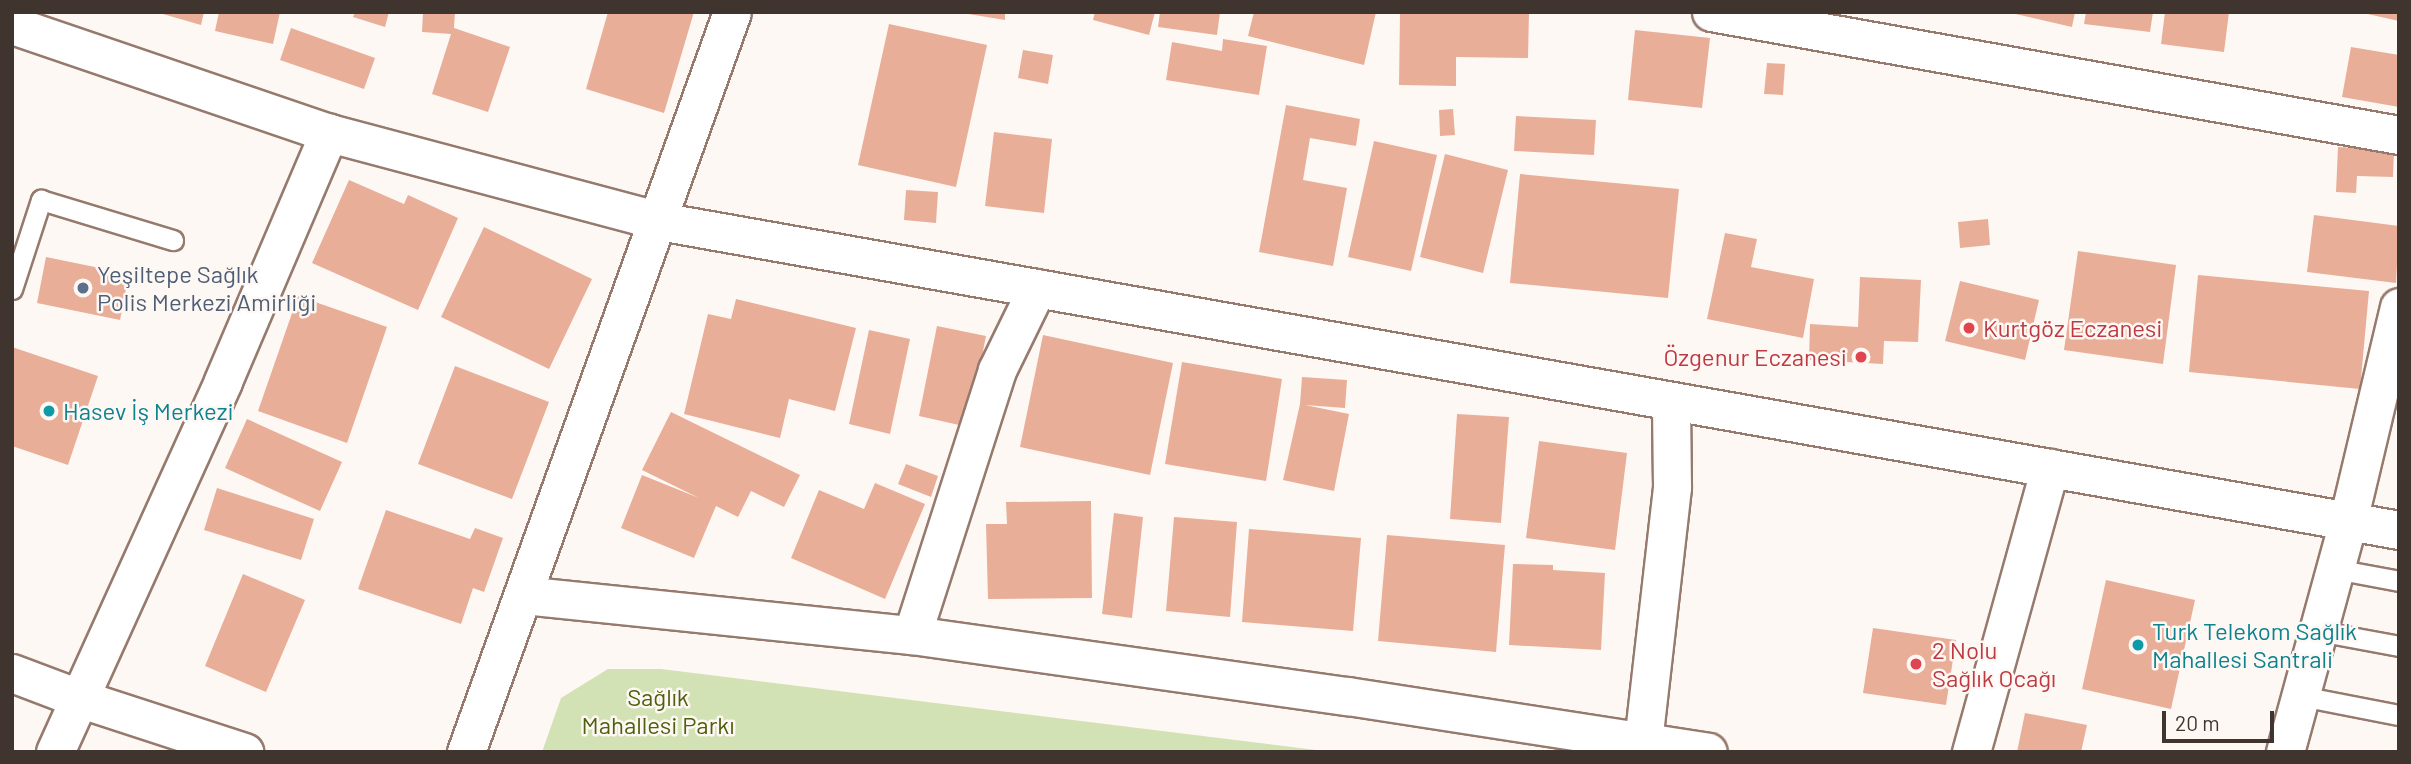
<!DOCTYPE html>
<meta charset="utf-8">
<style>
body{margin:0}
#map{position:relative;width:2411px;height:764px;overflow:hidden;background:#fef8f5;font-family:Barlow,sans-serif}
div>[style]{position:absolute}
.green>*{inset:0;background:#d3e2b4}
.building>*{inset:0;background:#e9ae98}
.roads{filter:drop-shadow(2px 0 #957a6d) drop-shadow(-2px 0 #957a6d) drop-shadow(0 2px #957a6d) drop-shadow(0 -2px #957a6d)}
.lane>*{height:19px;margin:-9.5px;padding:0 9.5px;transform-origin:9.5px;border-radius:9.5px;background:#fff}
.street>*{height:37px;margin:-18.5px;padding:0 18.5px;transform-origin:18.5px;border-radius:18.5px;background:#fff}
.dots>*{width:19px;height:19px;translate:-50% -50%;box-sizing:border-box;border:4px solid #fef8f5;border-radius:50%}
span{translate:-50% -50%;white-space:nowrap;text-align:center;line-height:1.15;-webkit-text-stroke:5px #fef8f5;paint-order:stroke}
.service-label{font-size:24px;color:#4e5e75}
.left{translate:0 -50%;text-align:left}
.health-label{font-size:24px;color:#be3a42}
.right{translate:-100% -50%;text-align:right}
.culture-label{font-size:24px;color:#0d838f}
.park-label{font-size:24px;color:#4d600b}
.frame{position:absolute;inset:0;border:14px solid #40342e;pointer-events:none}
.scale{position:absolute;left:2162px;top:711px;width:112px;height:32px;box-sizing:border-box;border:4px solid #40342e;border-top:0;padding-left:9px;font-size:21px;line-height:24px;white-space:nowrap;color:#40342e;-webkit-text-stroke:5px #fef8f5;paint-order:stroke}
</style>
<div id="map">
<div class="green">
<i style="clip-path:polygon(608px 669px,661px 669px,1332px 752px,542px 752px,561px 698px)"></i>
</div>
<div class="building">
<i style="clip-path:polygon(156px 12px,204px 12px,201px 25px)"></i>
<i style="clip-path:polygon(219px 12px,280px 12px,273px 44px,215px 31px)"></i>
<i style="clip-path:polygon(355px 12px,389px 12px,385px 27px,353px 17px)"></i>
<i style="clip-path:polygon(423px 12px,455px 12px,454px 28px,510px 47px,488px 112px,432px 94px,451px 34px,422px 32px)"></i>
<i style="clip-path:polygon(608px 12px,694px 12px,664px 113px,586px 89px)"></i>
<i style="clip-path:polygon(956px 12px,1005px 12px,1005px 20px)"></i>
<i style="clip-path:polygon(1095px 12px,1155px 12px,1149px 35px,1093px 20px)"></i>
<i style="clip-path:polygon(1160px 12px,1220px 12px,1217px 35px,1158px 27px)"></i>
<i style="clip-path:polygon(1254px 12px,1376px 12px,1364px 65px,1248px 36px)"></i>
<i style="clip-path:polygon(1400px 12px,1529px 12px,1528px 58px,1456px 57px,1456px 86px,1399px 85px)"></i>
<i style="clip-path:polygon(2007px 12px,2075px 12px,2072px 27px)"></i>
<i style="clip-path:polygon(2086px 12px,2153px 12px,2150px 32px,2084px 24px)"></i>
<i style="clip-path:polygon(2165px 12px,2229px 12px,2224px 52px,2161px 44px)"></i>
<i style="clip-path:polygon(2363px 12px,2399px 12px,2399px 21px,2363px 13px)"></i>
<i style="clip-path:polygon(889px 24px,987px 45px,956px 187px,858px 165px)"></i>
<i style="clip-path:polygon(291px 28px,375px 58px,364px 89px,280px 60px)"></i>
<i style="clip-path:polygon(1635px 30px,1710px 38px,1702px 108px,1628px 100px)"></i>
<i style="clip-path:polygon(1223px 39px,1267px 46px,1259px 95px,1166px 80px,1172px 42px,1222px 51px)"></i>
<i style="clip-path:polygon(2351px 47px,2399px 55px,2399px 107px,2342px 97px)"></i>
<i style="clip-path:polygon(1023px 50px,1053px 55px,1048px 84px,1018px 78px)"></i>
<i style="clip-path:polygon(1767px 63px,1785px 64px,1783px 95px,1764px 94px)"></i>
<i style="clip-path:polygon(1286px 105px,1360px 119px,1356px 146px,1310px 138px,1303px 180px,1347px 188px,1333px 266px,1259px 252px)"></i>
<i style="clip-path:polygon(1453px 109px,1455px 135px,1440px 136px,1439px 110px)"></i>
<i style="clip-path:polygon(1516px 116px,1596px 120px,1594px 155px,1514px 151px)"></i>
<i style="clip-path:polygon(994px 132px,1052px 139px,1044px 213px,985px 206px)"></i>
<i style="clip-path:polygon(1374px 141px,1437px 155px,1411px 271px,1348px 257px)"></i>
<i style="clip-path:polygon(2338px 147px,2394px 150px,2393px 177px,2357px 176px,2356px 193px,2336px 192px)"></i>
<i style="clip-path:polygon(1445px 154px,1508px 170px,1483px 273px,1420px 257px)"></i>
<i style="clip-path:polygon(1520px 174px,1679px 189px,1668px 298px,1510px 283px)"></i>
<i style="clip-path:polygon(349px 180px,404px 204px,408px 195px,458px 218px,418px 310px,312px 263px)"></i>
<i style="clip-path:polygon(906px 190px,938px 192px,936px 223px,904px 220px)"></i>
<i style="clip-path:polygon(2314px 215px,2399px 226px,2396px 283px,2307px 272px)"></i>
<i style="clip-path:polygon(1988px 219px,1990px 245px,1960px 248px,1958px 222px)"></i>
<i style="clip-path:polygon(484px 227px,592px 279px,549px 369px,441px 317px)"></i>
<i style="clip-path:polygon(1725px 233px,1757px 239px,1751px 267px,1814px 279px,1803px 338px,1707px 319px)"></i>
<i style="clip-path:polygon(2078px 251px,2176px 265px,2163px 364px,2064px 350px)"></i>
<i style="clip-path:polygon(46px 257px,129px 274px,120px 320px,37px 303px)"></i>
<i style="clip-path:polygon(2198px 275px,2369px 291px,2360px 389px,2189px 372px)"></i>
<i style="clip-path:polygon(1860px 277px,1921px 280px,1918px 342px,1884px 341px,1883px 364px,1809px 360px,1810px 324px,1858px 327px)"></i>
<i style="clip-path:polygon(1960px 281px,2039px 300px,2025px 360px,1945px 341px)"></i>
<i style="clip-path:polygon(298px 296px,387px 327px,347px 443px,258px 411px)"></i>
<i style="clip-path:polygon(736px 299px,856px 328px,835px 411px,789px 399px,780px 438px,684px 414px,708px 314px,731px 319px)"></i>
<i style="clip-path:polygon(937px 326px,986px 336px,968px 427px,919px 416px)"></i>
<i style="clip-path:polygon(869px 330px,910px 339px,890px 434px,849px 424px)"></i>
<i style="clip-path:polygon(1043px 335px,1173px 363px,1150px 475px,1020px 447px)"></i>
<i style="clip-path:polygon(12px 347px,98px 376px,68px 465px,12px 446px)"></i>
<i style="clip-path:polygon(1182px 362px,1282px 379px,1266px 481px,1165px 464px)"></i>
<i style="clip-path:polygon(455px 366px,549px 402px,512px 499px,418px 464px)"></i>
<i style="clip-path:polygon(1302px 377px,1347px 380px,1345px 408px,1305px 405px,1349px 414px,1334px 491px,1283px 480px,1300px 404px)"></i>
<i style="clip-path:polygon(671px 412px,800px 475px,784px 507px,751px 491px,738px 517px,716px 506px,694px 558px,621px 528px,642px 475px,699px 498px,642px 470px)"></i>
<i style="clip-path:polygon(1457px 414px,1509px 417px,1501px 523px,1450px 519px)"></i>
<i style="clip-path:polygon(247px 419px,342px 462px,320px 511px,225px 468px)"></i>
<i style="clip-path:polygon(1539px 441px,1627px 453px,1615px 550px,1526px 538px)"></i>
<i style="clip-path:polygon(906px 464px,938px 476px,931px 497px,898px 484px)"></i>
<i style="clip-path:polygon(875px 483px,925px 504px,885px 599px,791px 558px,819px 490px,864px 509px)"></i>
<i style="clip-path:polygon(217px 488px,314px 519px,301px 560px,204px 530px)"></i>
<i style="clip-path:polygon(1091px 501px,1092px 598px,988px 599px,986px 524px,1007px 524px,1006px 502px)"></i>
<i style="clip-path:polygon(386px 510px,470px 539px,475px 528px,503px 538px,484px 592px,473px 588px,461px 624px,358px 589px)"></i>
<i style="clip-path:polygon(1114px 513px,1143px 517px,1132px 618px,1102px 614px)"></i>
<i style="clip-path:polygon(1174px 517px,1237px 522px,1230px 617px,1166px 611px)"></i>
<i style="clip-path:polygon(1249px 529px,1361px 538px,1353px 631px,1242px 622px)"></i>
<i style="clip-path:polygon(1387px 535px,1505px 545px,1496px 652px,1378px 641px)"></i>
<i style="clip-path:polygon(1513px 564px,1553px 565px,1553px 570px,1605px 573px,1601px 650px,1509px 645px)"></i>
<i style="clip-path:polygon(243px 574px,305px 600px,266px 692px,205px 666px)"></i>
<i style="clip-path:polygon(2106px 580px,2195px 600px,2171px 709px,2082px 689px)"></i>
<i style="clip-path:polygon(1873px 628px,1956px 640px,1946px 705px,1863px 693px)"></i>
<i style="clip-path:polygon(2025px 713px,2087px 725px,2081px 752px,2017px 752px)"></i>
</div>
<div class="roads">
<div class="lane">
<i style="left:12px;top:289px;width:94px;rotate:-72deg"></i>
<i style="left:41px;top:200px;width:138px;rotate:16.9deg"></i>
<i style="left:2335px;top:569px;width:65px;rotate:10.6deg"></i>
<i style="left:2318px;top:631px;width:82px;rotate:10.5deg"></i>
<i style="left:2301px;top:696px;width:100px;rotate:11deg"></i>
</div>
<div class="street">
<i style="left:1711px;top:12px;width:699px;rotate:10.14deg"></i>
<i style="left:12px;top:25px;width:335px;rotate:18.8deg"></i>
<i style="left:329px;top:133px;width:342px;rotate:14.9deg"></i>
<i style="left:659px;top:221px;width:1767px;rotate:10.07deg"></i>
<i style="left:523px;top:595px;width:391px;rotate:5.9deg"></i>
<i style="left:912px;top:635px;width:440px;rotate:8deg"></i>
<i style="left:1348px;top:696px;width:364px;rotate:8.8deg"></i>
<i style="left:912px;top:635px;width:278px;rotate:-72.2deg"></i>
<i style="left:997px;top:370px;width:91px;rotate:-64deg"></i>
<i style="left:12px;top:673px;width:71px;rotate:20.7deg"></i>
<i style="left:78px;top:698px;width:175px;rotate:18deg"></i>
<i style="left:1643px;top:742px;width:257px;rotate:-83.5deg"></i>
<i style="left:1672px;top:487px;width:86px;rotate:-90.7deg"></i>
<i style="left:55px;top:752px;width:407px;rotate:-65.6deg"></i>
<i style="left:223px;top:381px;width:270px;rotate:-66.9deg"></i>
<i style="left:466px;top:752px;width:786px;rotate:-70.23deg"></i>
<i style="left:1971px;top:752px;width:295px;rotate:-74.5deg"></i>
<i style="left:2285px;top:752px;width:239px;rotate:-74.7deg"></i>
<i style="left:2348px;top:521px;width:220px;rotate:-76.6deg"></i>
</div>
</div>
<div class="dots">
<i style="left:83px;top:288px;background:#5c6f8a"></i>
<i style="left:1969px;top:328px;background:#e0444e"></i>
<i style="left:1861px;top:357px;background:#e0444e"></i>
<i style="left:49px;top:411px;background:#0f9aa8"></i>
<i style="left:2138px;top:645px;background:#0f9aa8"></i>
<i style="left:1916px;top:664px;background:#e0444e"></i>
</div>
<div class="service-label">
<span class="left" style="left:97px;top:288px">Yeşiltepe Sağlık<br>Polis Merkezi Amirliği</span>
</div>
<div class="health-label">
<span class="left" style="left:1983px;top:328px">Kurtgöz Eczanesi</span>
<span class="right" style="left:1847px;top:357px">Özgenur Eczanesi</span>
<span class="left" style="left:1932px;top:664px">2 Nolu<br>Sağlık Ocağı</span>
</div>
<div class="culture-label">
<span class="left" style="left:63px;top:411px">Hasev İş Merkezi</span>
<span class="left" style="left:2152px;top:645px">Turk Telekom Sağlık<br>Mahallesi Santrali</span>
</div>
<div class="park-label">
<span style="left:658px;top:711px">Sağlık<br>Mahallesi Parkı</span>
</div>
<div class="frame"></div>
<div class="scale">20 m</div>
</div>
